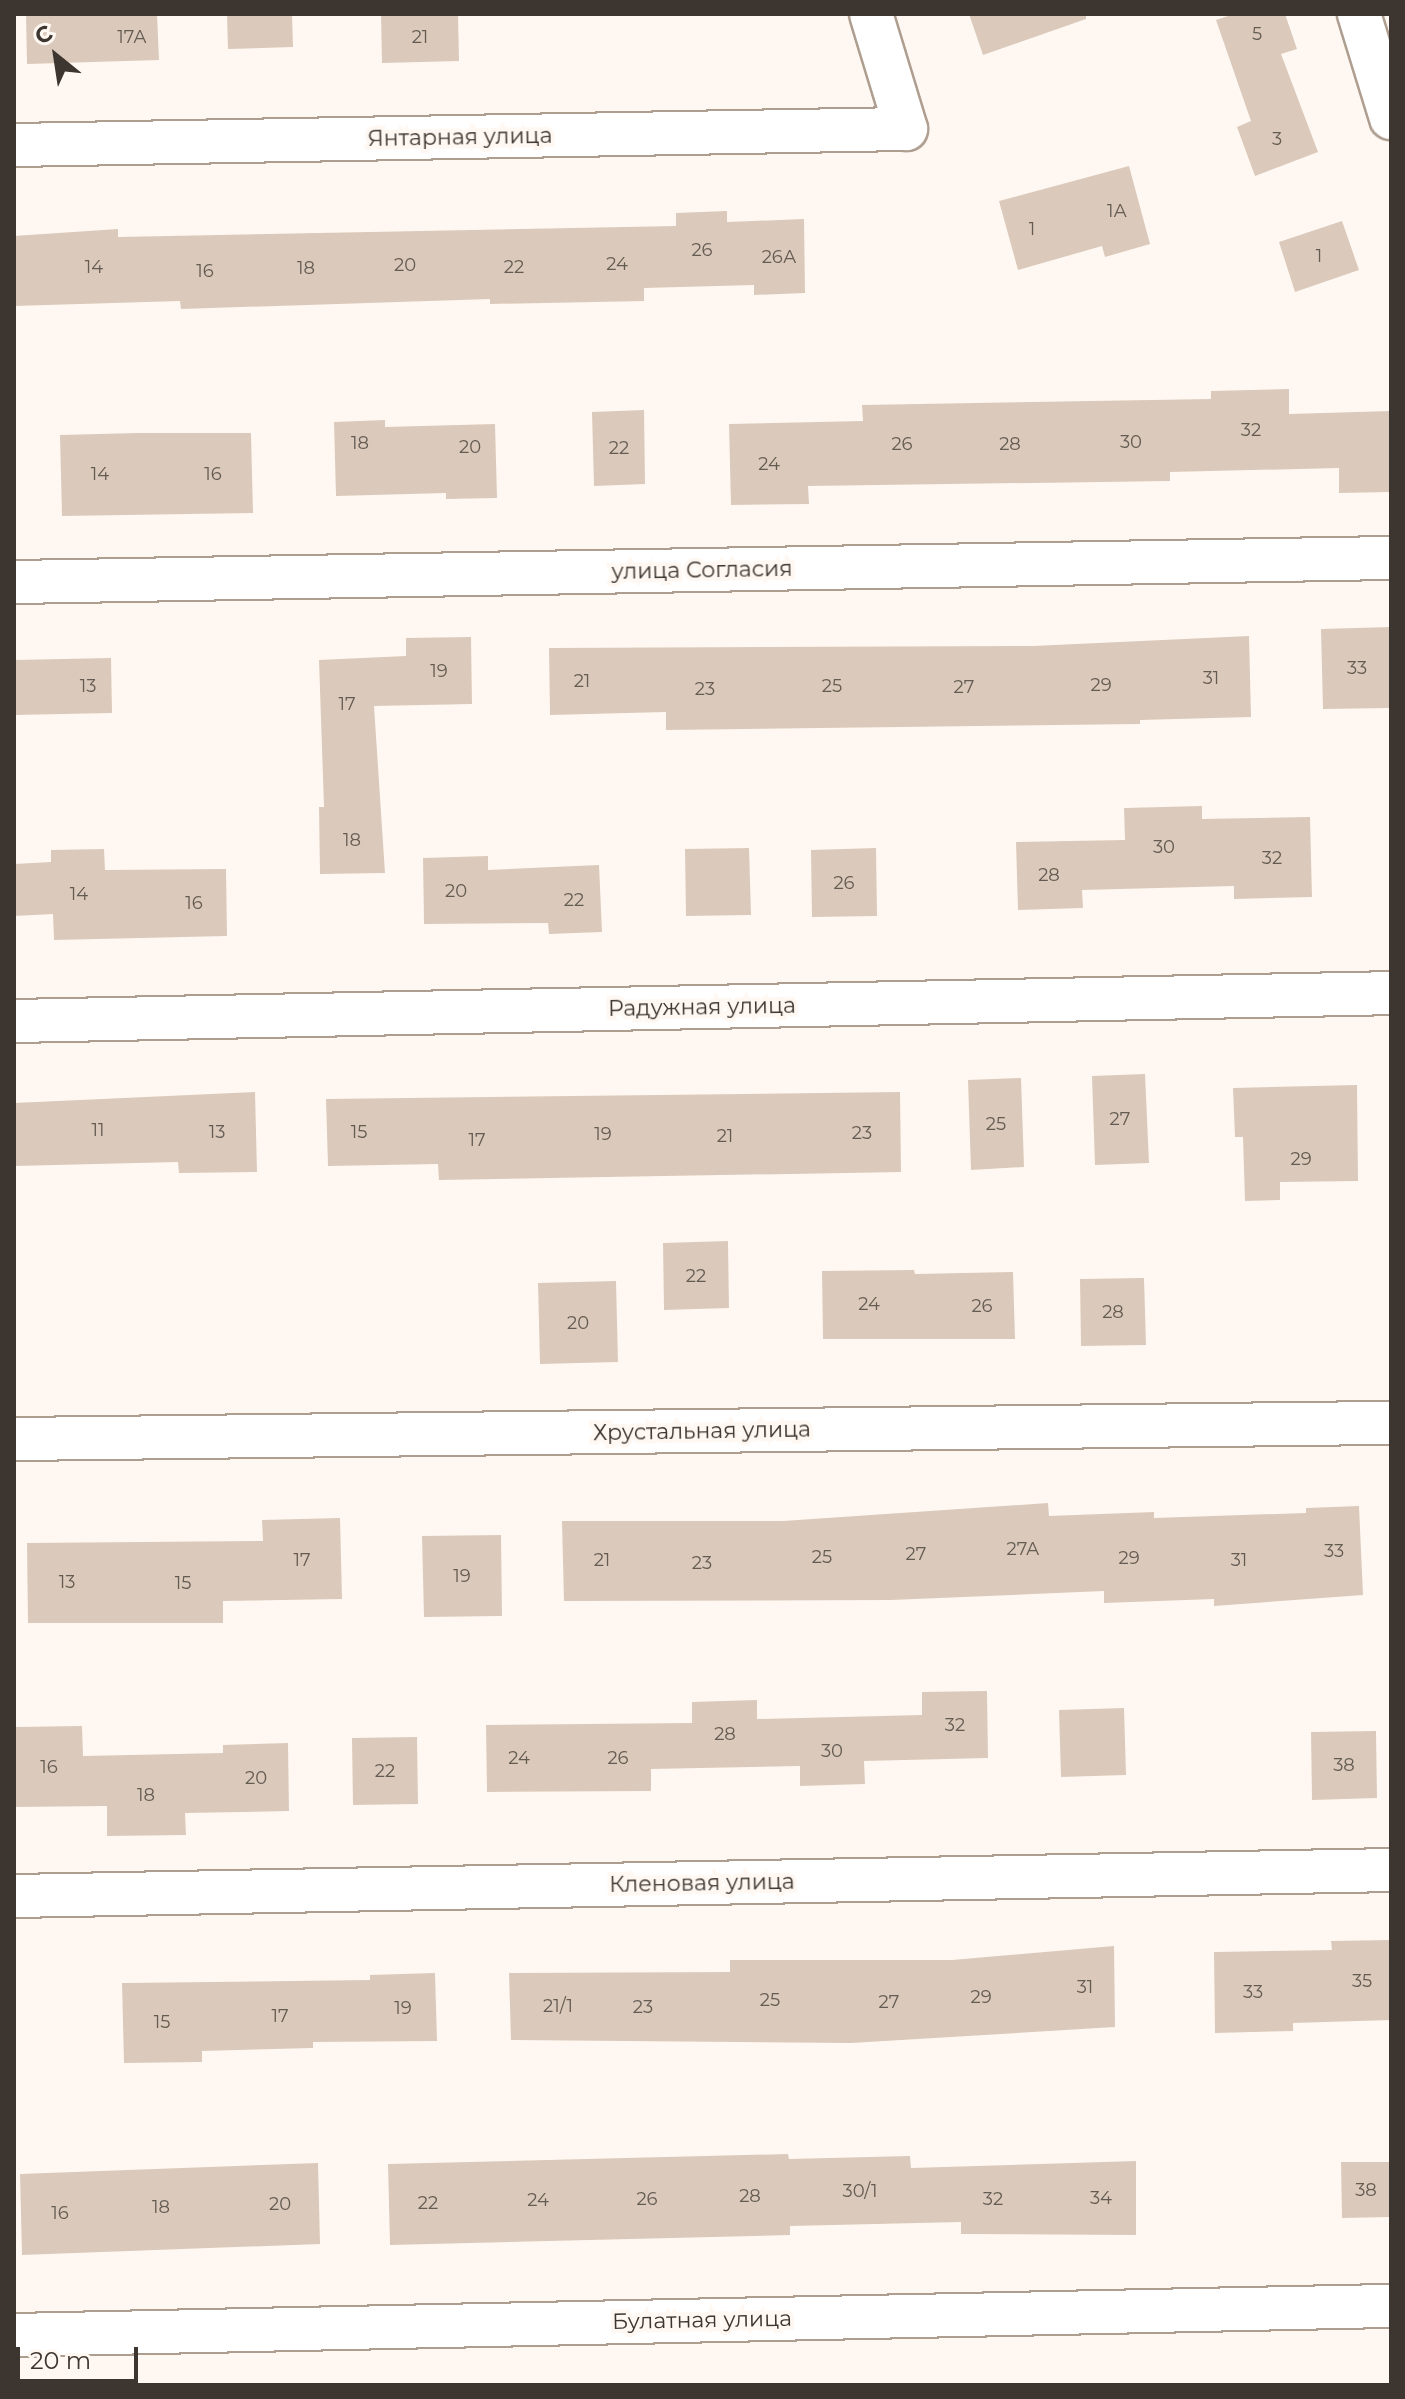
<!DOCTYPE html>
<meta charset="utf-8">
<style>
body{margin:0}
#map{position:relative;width:1405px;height:2399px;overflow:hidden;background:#fff8f2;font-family:Montserrat,sans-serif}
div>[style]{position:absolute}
.building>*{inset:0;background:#dbcabb}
.roads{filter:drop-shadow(2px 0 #ae9e90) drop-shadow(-2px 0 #ae9e90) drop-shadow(0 2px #ae9e90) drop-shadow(0 -2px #ae9e90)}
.minor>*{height:42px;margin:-21px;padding:0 21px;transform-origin:21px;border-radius:21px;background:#fff}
span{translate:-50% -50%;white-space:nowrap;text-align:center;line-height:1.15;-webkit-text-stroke:8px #fff8f2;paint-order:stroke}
.number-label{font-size:18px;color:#645b53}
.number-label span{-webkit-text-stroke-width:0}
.street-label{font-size:22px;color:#3d3630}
.frame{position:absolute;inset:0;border:16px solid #3d3630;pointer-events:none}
.north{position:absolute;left:16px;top:16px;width:80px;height:80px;-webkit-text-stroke:6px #fff8f2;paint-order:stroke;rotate:330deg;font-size:22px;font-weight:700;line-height:32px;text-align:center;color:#3d3630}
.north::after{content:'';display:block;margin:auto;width:28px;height:36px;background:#3d3630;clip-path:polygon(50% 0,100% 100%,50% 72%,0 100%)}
.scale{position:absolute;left:16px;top:2347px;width:122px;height:36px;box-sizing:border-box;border:4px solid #3d3630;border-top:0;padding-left:10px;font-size:24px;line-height:28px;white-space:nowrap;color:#3d3630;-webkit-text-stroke:6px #fff8f2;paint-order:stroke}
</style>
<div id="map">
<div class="building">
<i style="clip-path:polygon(26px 14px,157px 14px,159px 60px,27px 64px)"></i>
<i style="clip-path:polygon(227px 14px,292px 14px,293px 47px,228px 49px)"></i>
<i style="clip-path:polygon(381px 14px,458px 14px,459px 61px,382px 63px)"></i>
<i style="clip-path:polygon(969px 14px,1086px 14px,1086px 19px,983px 55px)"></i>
<i style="clip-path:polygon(1234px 14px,1285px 14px,1297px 49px,1281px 54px,1318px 152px,1255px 176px,1237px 127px,1251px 121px,1216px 20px)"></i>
<i style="clip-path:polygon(1129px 166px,1150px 244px,1105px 257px,1102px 246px,1018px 270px,999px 201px)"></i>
<i style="clip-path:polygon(727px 211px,727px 222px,804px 219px,805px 293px,754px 295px,754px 285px,644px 288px,644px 301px,490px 304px,490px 299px,181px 309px,180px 301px,14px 306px,14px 236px,118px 229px,118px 237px,676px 226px,676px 213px)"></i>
<i style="clip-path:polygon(1342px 221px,1359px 270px,1295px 292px,1279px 242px)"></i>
<i style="clip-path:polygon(1289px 389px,1289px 414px,1391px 411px,1391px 492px,1339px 493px,1339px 468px,1170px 472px,1170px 481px,808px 486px,809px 504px,731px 505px,729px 424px,863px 421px,862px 405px,1211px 399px,1211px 391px)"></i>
<i style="clip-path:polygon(644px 410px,645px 484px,594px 486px,592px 412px)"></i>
<i style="clip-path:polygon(385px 420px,385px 427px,495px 424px,497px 498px,446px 499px,446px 493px,336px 496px,334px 422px)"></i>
<i style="clip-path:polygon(138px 433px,251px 433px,253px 513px,62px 516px,60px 435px)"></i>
<i style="clip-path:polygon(1391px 627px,1391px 708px,1323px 709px,1321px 629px)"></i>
<i style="clip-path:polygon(1249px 636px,1251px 717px,1140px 720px,1140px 724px,666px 730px,666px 712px,550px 715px,549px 648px,1033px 646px)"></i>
<i style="clip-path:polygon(471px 637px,472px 704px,374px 706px,385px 873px,320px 874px,319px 807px,324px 807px,319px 660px,406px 656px,406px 638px)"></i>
<i style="clip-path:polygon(111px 658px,112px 713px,14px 715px,14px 660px)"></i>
<i style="clip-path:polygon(1202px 806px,1202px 819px,1310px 817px,1312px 897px,1234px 899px,1234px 886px,1082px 890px,1083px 908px,1018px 910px,1016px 842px,1125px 840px,1124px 808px)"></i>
<i style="clip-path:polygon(749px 848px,751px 915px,686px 916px,685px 849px)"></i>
<i style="clip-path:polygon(876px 848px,877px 916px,812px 917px,811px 850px)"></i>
<i style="clip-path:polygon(104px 849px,105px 870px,226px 869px,227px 936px,54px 940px,53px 914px,14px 916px,14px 864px,51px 862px,51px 850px)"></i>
<i style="clip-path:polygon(488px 856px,488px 870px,599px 865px,602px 932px,549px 934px,548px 923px,424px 924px,423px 858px)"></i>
<i style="clip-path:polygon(1145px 1074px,1149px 1163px,1095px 1165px,1092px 1076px)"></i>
<i style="clip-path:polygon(1021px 1078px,1024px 1167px,971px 1170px,968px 1080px)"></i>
<i style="clip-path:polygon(1357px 1085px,1358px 1181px,1280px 1182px,1280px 1200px,1245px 1201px,1243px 1137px,1235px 1137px,1233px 1088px)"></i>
<i style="clip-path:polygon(255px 1092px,257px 1172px,179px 1173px,178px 1162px,14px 1166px,14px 1103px)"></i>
<i style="clip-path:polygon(900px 1092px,901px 1172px,439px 1180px,438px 1164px,328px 1166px,326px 1099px)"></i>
<i style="clip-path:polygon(728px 1241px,729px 1308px,664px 1310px,663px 1243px)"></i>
<i style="clip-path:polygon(914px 1270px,915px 1274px,1013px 1272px,1015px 1339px,823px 1339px,822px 1271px)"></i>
<i style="clip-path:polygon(1144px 1278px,1146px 1345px,1081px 1346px,1080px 1279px)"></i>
<i style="clip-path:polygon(616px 1281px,618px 1362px,540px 1364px,538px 1283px)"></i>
<i style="clip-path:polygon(1048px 1503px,1049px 1516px,1154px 1512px,1154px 1518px,1306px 1513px,1306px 1508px,1359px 1506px,1363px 1595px,1214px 1606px,1214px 1599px,1104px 1603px,1104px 1591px,891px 1600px,564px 1601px,562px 1521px,783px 1521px)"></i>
<i style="clip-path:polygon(340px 1518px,342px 1599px,223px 1601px,223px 1623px,28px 1623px,27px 1543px,263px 1541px,262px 1520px)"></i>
<i style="clip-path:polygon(501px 1535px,502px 1616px,424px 1617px,422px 1536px)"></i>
<i style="clip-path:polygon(987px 1691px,988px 1758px,864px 1761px,865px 1784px,800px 1786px,800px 1766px,651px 1769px,651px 1791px,487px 1792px,486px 1725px,692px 1723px,692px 1702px,757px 1700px,757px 1719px,922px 1715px,922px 1692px)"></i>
<i style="clip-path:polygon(1124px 1708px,1126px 1775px,1061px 1777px,1059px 1710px)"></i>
<i style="clip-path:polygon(82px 1726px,83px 1756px,223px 1753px,223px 1745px,288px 1743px,289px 1811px,185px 1813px,186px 1835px,107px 1836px,107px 1806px,14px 1807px,14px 1727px)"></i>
<i style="clip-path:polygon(1376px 1731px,1377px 1798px,1312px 1800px,1311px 1732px)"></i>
<i style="clip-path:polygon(417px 1737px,418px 1804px,353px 1805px,352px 1738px)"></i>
<i style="clip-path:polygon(1391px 1940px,1391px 2020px,1293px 2023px,1293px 2031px,1215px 2033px,1214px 1952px,1332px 1950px,1331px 1941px)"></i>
<i style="clip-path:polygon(1114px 1946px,1115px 2027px,851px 2043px,511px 2040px,509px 1973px,730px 1972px,730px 1960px,952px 1960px)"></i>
<i style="clip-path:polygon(435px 1973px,437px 2041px,313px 2042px,313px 2048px,202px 2051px,202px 2062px,124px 2063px,122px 1983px,370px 1980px,370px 1975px)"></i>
<i style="clip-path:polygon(788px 2154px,789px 2159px,910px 2156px,911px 2168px,1136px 2161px,1136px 2235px,961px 2234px,961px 2222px,790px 2226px,790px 2235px,390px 2245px,388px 2164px)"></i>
<i style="clip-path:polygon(1341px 2162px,1391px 2162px,1391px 2217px,1342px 2218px)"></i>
<i style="clip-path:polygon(318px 2163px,320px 2244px,22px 2255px,20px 2174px)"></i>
</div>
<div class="roads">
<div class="minor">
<i style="left:1359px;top:14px;width:109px;rotate:72.9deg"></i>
<i style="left:14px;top:145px;width:892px;rotate:-1.03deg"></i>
<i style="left:906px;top:129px;width:120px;rotate:-106.9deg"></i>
<i style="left:14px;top:582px;width:1377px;rotate:-1deg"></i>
<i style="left:14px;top:1021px;width:1377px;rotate:-1.16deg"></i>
<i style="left:14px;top:1439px;width:1377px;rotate:-0.67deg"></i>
<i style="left:14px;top:1896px;width:1377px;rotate:-1.08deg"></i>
<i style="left:14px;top:2335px;width:1377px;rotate:-1.21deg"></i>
</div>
</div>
<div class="number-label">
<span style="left:1257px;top:34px">5</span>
<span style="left:132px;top:37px">17А</span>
<span style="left:420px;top:37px">21</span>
<span style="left:1277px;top:139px">3</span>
<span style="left:1117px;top:211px">1А</span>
<span style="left:1032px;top:229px">1</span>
<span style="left:702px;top:250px">26</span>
<span style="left:1319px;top:256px">1</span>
<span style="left:779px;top:257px">26А</span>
<span style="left:617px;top:264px">24</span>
<span style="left:405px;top:265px">20</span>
<span style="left:94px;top:267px">14</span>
<span style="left:514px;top:267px">22</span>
<span style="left:306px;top:268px">18</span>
<span style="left:205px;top:271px">16</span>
<span style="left:1251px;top:430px">32</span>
<span style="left:1131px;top:442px">30</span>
<span style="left:360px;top:443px">18</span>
<span style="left:902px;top:444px">26</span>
<span style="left:1010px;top:444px">28</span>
<span style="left:470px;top:447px">20</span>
<span style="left:619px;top:448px">22</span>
<span style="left:769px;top:464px">24</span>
<span style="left:100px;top:474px">14</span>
<span style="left:213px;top:474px">16</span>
<span style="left:1357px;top:668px">33</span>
<span style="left:439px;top:671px">19</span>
<span style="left:1211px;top:678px">31</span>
<span style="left:582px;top:681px">21</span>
<span style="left:1101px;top:685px">29</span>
<span style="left:88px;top:686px">13</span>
<span style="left:832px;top:686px">25</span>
<span style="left:964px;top:687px">27</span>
<span style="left:705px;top:689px">23</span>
<span style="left:347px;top:704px">17</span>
<span style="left:352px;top:840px">18</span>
<span style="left:1164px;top:847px">30</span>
<span style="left:1272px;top:858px">32</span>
<span style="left:1049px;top:875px">28</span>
<span style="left:844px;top:883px">26</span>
<span style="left:456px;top:891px">20</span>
<span style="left:79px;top:894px">14</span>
<span style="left:574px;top:900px">22</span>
<span style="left:194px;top:903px">16</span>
<span style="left:1120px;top:1119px">27</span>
<span style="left:996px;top:1124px">25</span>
<span style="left:98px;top:1130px">11</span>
<span style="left:217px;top:1132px">13</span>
<span style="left:359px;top:1132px">15</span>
<span style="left:862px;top:1133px">23</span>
<span style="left:603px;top:1134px">19</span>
<span style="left:725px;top:1136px">21</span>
<span style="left:477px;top:1140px">17</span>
<span style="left:1301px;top:1159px">29</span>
<span style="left:696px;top:1276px">22</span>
<span style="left:869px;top:1304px">24</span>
<span style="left:982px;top:1306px">26</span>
<span style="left:1113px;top:1312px">28</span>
<span style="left:578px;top:1323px">20</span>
<span style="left:1023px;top:1549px">27А</span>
<span style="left:1334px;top:1551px">33</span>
<span style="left:916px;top:1554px">27</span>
<span style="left:822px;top:1557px">25</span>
<span style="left:1129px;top:1558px">29</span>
<span style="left:302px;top:1560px">17</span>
<span style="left:602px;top:1560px">21</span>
<span style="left:1239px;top:1560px">31</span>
<span style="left:702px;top:1563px">23</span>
<span style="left:462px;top:1576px">19</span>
<span style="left:67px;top:1582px">13</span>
<span style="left:183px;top:1583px">15</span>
<span style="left:955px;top:1725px">32</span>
<span style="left:725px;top:1734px">28</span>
<span style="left:832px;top:1751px">30</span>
<span style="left:519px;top:1758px">24</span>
<span style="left:618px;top:1758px">26</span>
<span style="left:1344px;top:1765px">38</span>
<span style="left:49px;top:1767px">16</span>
<span style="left:385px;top:1771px">22</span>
<span style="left:256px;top:1778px">20</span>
<span style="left:146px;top:1795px">18</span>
<span style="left:1362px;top:1981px">35</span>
<span style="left:1085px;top:1987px">31</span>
<span style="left:1253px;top:1992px">33</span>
<span style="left:981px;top:1997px">29</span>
<span style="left:770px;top:2000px">25</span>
<span style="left:889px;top:2002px">27</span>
<span style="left:558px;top:2006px">21/1</span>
<span style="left:643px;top:2007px">23</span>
<span style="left:403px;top:2008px">19</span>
<span style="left:280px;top:2016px">17</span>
<span style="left:162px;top:2022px">15</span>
<span style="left:1366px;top:2190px">38</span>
<span style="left:860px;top:2191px">30/1</span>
<span style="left:750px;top:2196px">28</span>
<span style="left:1101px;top:2198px">34</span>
<span style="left:647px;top:2199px">26</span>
<span style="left:993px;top:2199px">32</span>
<span style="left:538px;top:2200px">24</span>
<span style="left:428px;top:2203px">22</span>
<span style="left:280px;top:2204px">20</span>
<span style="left:161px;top:2207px">18</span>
<span style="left:60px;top:2213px">16</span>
</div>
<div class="street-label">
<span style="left:460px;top:137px;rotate:-1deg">Янтарная улица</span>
<span style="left:702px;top:570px;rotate:-1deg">улица Согласия</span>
<span style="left:702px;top:1007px;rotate:-1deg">Радужная улица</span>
<span style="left:702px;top:1431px;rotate:-1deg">Хрустальная улица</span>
<span style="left:702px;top:1883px;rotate:-1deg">Кленовая улица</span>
<span style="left:702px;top:2320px;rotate:-1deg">Булатная улица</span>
</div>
<div class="frame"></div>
<div class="north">С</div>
<div class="scale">20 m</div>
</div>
